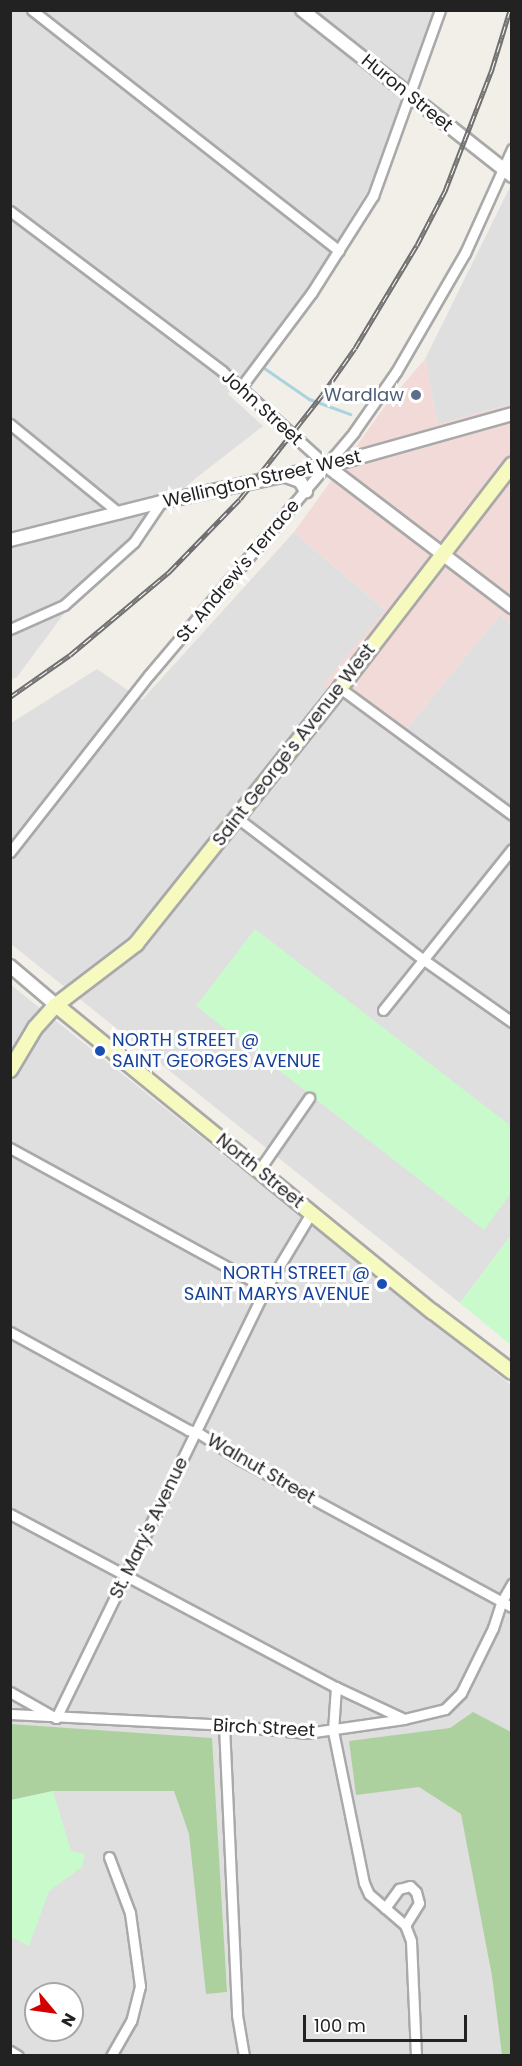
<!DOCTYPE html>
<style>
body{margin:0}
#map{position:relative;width:522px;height:2066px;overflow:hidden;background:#f2efe9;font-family:Poppins,sans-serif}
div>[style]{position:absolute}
.residential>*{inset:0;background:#e0dfdf}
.commercial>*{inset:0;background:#f2dad9}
.forest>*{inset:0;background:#add19e}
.park>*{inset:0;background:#c8facc}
.stream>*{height:3px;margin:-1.5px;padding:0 1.5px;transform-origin:1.5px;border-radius:1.5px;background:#aad3df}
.roads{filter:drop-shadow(2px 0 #a9a9a9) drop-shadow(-2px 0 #a9a9a9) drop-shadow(0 2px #a9a9a9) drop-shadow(0 -2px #a9a9a9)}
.minor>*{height:9px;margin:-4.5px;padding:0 4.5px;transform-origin:4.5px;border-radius:4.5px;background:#fff}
.tertiary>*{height:12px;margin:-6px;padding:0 6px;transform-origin:6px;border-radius:6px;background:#fff}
.secondary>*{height:14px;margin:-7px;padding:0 7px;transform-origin:7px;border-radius:7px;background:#f7fabf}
.rail>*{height:5px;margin-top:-2.5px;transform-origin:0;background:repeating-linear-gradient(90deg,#fff 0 9px,#707070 0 18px);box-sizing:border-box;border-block:2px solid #707070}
.dots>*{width:16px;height:16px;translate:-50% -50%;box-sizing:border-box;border:3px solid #fff;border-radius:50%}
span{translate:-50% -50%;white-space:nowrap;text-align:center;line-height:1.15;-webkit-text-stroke:6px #fff;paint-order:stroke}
.street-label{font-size:18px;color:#222}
.service-label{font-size:18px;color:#4e5e75}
.right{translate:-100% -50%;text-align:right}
.transit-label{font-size:18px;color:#164399}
.left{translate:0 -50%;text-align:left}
.frame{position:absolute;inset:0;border:12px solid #222;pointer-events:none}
.north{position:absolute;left:24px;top:1982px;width:60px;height:60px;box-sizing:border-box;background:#fff;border:2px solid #a7a7a7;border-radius:50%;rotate:119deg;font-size:16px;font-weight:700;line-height:24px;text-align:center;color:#222}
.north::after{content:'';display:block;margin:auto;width:21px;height:27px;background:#d40000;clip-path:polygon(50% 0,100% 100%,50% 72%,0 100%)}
.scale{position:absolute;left:303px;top:2015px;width:164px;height:27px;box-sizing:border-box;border:3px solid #222;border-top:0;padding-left:8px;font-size:18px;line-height:21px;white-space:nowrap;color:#222;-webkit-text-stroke:4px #fff;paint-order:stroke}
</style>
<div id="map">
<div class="residential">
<i style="clip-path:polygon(11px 11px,436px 11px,380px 170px,309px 287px,228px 394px,263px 426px,196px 478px,100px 565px,17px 677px,11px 680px)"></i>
<i style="clip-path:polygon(511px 185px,511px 404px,438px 424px,425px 359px)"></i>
<i style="clip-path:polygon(294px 532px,385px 610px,397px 740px,500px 615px,511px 625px,511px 1235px,460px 1303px,11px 944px,11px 723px,97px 669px,142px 700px)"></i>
<i style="clip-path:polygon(evenodd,10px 984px,511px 1385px,511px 2055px,11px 2055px,10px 984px,36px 1994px,72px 1994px,72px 2030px,36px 2030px,36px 1994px)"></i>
</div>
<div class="commercial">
<i style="clip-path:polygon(425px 359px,438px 424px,511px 404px,511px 625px,500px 615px,397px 740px,323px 684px,385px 610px,294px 532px,388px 402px)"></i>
</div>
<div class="forest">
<i style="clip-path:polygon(473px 1712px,511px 1732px,511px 2055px,502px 2055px,492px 1976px,461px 1814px,419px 1787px,356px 1795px,349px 1741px,450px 1728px)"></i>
<i style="clip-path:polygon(10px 1724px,212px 1738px,227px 1992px,206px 1994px,189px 1834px,174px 1791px,53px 1791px,11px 1800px)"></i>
</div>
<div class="park">
<i style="clip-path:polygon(255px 929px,511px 1126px,511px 1193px,484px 1230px,196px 1006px)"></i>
<i style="clip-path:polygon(511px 1235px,511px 1345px,460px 1303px)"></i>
<i style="clip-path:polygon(53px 1791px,71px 1851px,85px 1854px,82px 1867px,49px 1891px,29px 1946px,11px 1937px,11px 1800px)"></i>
</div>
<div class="stream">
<i style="left:264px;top:368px;width:55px;rotate:34.6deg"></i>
<i style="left:309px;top:399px;width:44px;rotate:20.1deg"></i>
</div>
<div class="roads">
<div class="minor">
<i style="left:32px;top:10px;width:390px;rotate:38.1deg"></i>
<i style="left:10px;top:211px;width:266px;rotate:37deg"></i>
<i style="left:222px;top:371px;width:142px;rotate:42.1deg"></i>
<i style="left:241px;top:387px;width:119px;rotate:-53.2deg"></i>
<i style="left:312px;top:292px;width:114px;rotate:-57.6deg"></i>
<i style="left:373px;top:196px;width:198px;rotate:-70.2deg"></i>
<i style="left:10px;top:424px;width:141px;rotate:39.2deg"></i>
<i style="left:10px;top:629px;width:59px;rotate:-24deg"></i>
<i style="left:64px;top:605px;width:94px;rotate:-42deg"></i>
<i style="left:134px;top:542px;width:48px;rotate:-56deg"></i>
<i style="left:340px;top:688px;width:214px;rotate:36.4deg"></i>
<i style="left:236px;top:817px;width:236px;rotate:37.3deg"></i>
<i style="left:424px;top:960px;width:108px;rotate:35.2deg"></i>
<i style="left:10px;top:852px;width:225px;rotate:-51.9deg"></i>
<i style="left:149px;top:675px;width:318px;rotate:-49.8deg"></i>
<i style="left:354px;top:432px;width:73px;rotate:-55deg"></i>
<i style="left:396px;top:372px;width:138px;rotate:-59.9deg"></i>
<i style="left:465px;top:253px;width:114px;rotate:-65.7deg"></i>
<i style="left:383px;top:1010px;width:206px;rotate:-51.3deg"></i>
<i style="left:10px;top:1148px;width:292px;rotate:28.7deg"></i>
<i style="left:259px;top:1170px;width:88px;rotate:-55.2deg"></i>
<i style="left:10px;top:1332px;width:203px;rotate:28.8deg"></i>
<i style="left:188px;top:1430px;width:9px;rotate:13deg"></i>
<i style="left:197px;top:1432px;width:52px;rotate:32.5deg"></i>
<i style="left:241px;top:1460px;width:308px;rotate:28.5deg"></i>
<i style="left:10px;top:1514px;width:369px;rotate:28deg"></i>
<i style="left:336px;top:1687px;width:75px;rotate:25.2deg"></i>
<i style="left:336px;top:1687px;width:44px;rotate:93.9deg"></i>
<i style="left:333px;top:1731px;width:155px;rotate:78.5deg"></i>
<i style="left:364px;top:1883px;width:12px;rotate:66deg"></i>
<i style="left:369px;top:1894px;width:48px;rotate:40.7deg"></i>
<i style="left:405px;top:1925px;width:17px;rotate:69deg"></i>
<i style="left:411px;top:1941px;width:115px;rotate:87.5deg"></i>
<i style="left:10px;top:1692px;width:53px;rotate:29.5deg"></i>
<i style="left:56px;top:1718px;width:479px;rotate:-64deg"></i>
<i style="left:266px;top:1288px;width:87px;rotate:-59deg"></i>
<i style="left:10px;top:1714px;width:214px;rotate:2.9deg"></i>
<i style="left:224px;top:1725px;width:83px;rotate:5.5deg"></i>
<i style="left:307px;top:1733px;width:98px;rotate:-8.2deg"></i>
<i style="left:404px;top:1719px;width:42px;rotate:-13.7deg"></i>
<i style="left:445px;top:1709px;width:23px;rotate:-45deg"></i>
<i style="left:461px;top:1693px;width:72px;rotate:-63.8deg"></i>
<i style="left:493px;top:1628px;width:28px;rotate:-72deg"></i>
<i style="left:502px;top:1601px;width:20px;rotate:-60deg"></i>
<i style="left:224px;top:1725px;width:290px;rotate:87.4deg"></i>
<i style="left:237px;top:2015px;width:42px;rotate:80.3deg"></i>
<i style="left:109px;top:1857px;width:60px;rotate:69.4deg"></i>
<i style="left:130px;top:1913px;width:74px;rotate:82.2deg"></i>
<i style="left:140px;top:1986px;width:36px;rotate:104deg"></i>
<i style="left:131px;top:2021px;width:40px;rotate:119.7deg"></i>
<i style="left:385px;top:1908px;width:24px;rotate:-54deg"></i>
<i style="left:399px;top:1889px;width:11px;rotate:-15deg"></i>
<i style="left:410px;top:1886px;width:8px;rotate:45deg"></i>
<i style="left:416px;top:1892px;width:11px;rotate:75deg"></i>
<i style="left:419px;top:1903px;width:26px;rotate:122deg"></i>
<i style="left:10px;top:2051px;width:9px;rotate:32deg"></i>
</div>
<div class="tertiary">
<i style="left:302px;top:10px;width:268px;rotate:38.3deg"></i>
<i style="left:327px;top:466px;width:233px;rotate:37.3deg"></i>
<i style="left:286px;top:476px;width:15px;rotate:20deg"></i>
<i style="left:300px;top:481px;width:12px;rotate:59deg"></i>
<i style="left:10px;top:540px;width:156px;rotate:-14.1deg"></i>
<i style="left:161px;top:502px;width:170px;rotate:-12.2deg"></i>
<i style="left:327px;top:466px;width:192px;rotate:-15.7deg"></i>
<i style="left:10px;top:966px;width:60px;rotate:40.3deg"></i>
</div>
<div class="secondary">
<i style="left:56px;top:1005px;width:486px;rotate:39.2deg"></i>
<i style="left:433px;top:1312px;width:99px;rotate:37.2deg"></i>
<i style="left:10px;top:1070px;width:49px;rotate:-59.2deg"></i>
<i style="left:35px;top:1028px;width:31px;rotate:-48deg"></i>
<i style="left:56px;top:1005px;width:101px;rotate:-37.3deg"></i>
<i style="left:136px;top:944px;width:327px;rotate:-51.4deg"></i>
<i style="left:340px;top:688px;width:282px;rotate:-52.4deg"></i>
</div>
</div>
<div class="rail">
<i style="left:10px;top:697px;width:73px;rotate:-35deg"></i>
<i style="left:70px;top:655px;width:131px;rotate:-40deg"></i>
<i style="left:170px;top:571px;width:100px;rotate:-45.8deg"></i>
<i style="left:240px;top:499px;width:132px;rotate:-51.7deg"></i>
<i style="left:322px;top:395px;width:57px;rotate:-54.9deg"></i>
<i style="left:355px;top:348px;width:120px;rotate:-59deg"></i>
<i style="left:417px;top:245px;width:61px;rotate:-62.6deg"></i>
<i style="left:445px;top:191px;width:131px;rotate:-68.9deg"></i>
<i style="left:492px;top:69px;width:62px;rotate:-73deg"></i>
</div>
<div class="dots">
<i style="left:416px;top:395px;background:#5c6f8a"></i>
<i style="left:100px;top:1051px;background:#1a4fb4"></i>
<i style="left:382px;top:1284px;background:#1a4fb4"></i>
</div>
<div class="street-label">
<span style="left:407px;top:93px;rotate:39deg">Huron Street</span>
<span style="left:262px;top:408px;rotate:42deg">John Street</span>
<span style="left:262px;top:479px;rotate:-13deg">Wellington Street West</span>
<span style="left:238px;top:571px;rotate:-50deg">St. Andrew's Terrace</span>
<span style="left:294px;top:745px;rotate:-52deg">Saint George's Avenue West</span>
<span style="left:260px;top:1171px;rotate:39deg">North Street</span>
<span style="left:261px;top:1469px;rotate:30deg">Walnut Street</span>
<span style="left:149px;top:1528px;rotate:-64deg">St. Mary's Avenue</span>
<span style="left:264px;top:1728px;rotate:3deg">Birch Street</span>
</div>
<div class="service-label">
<span class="right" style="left:404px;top:395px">Wardlaw</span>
</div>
<div class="transit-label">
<span class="left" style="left:112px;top:1051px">NORTH STREET @<br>SAINT GEORGES AVENUE</span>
<span class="right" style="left:370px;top:1284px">NORTH STREET @<br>SAINT MARYS AVENUE</span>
</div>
<div class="frame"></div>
<div class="north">N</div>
<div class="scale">100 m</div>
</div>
